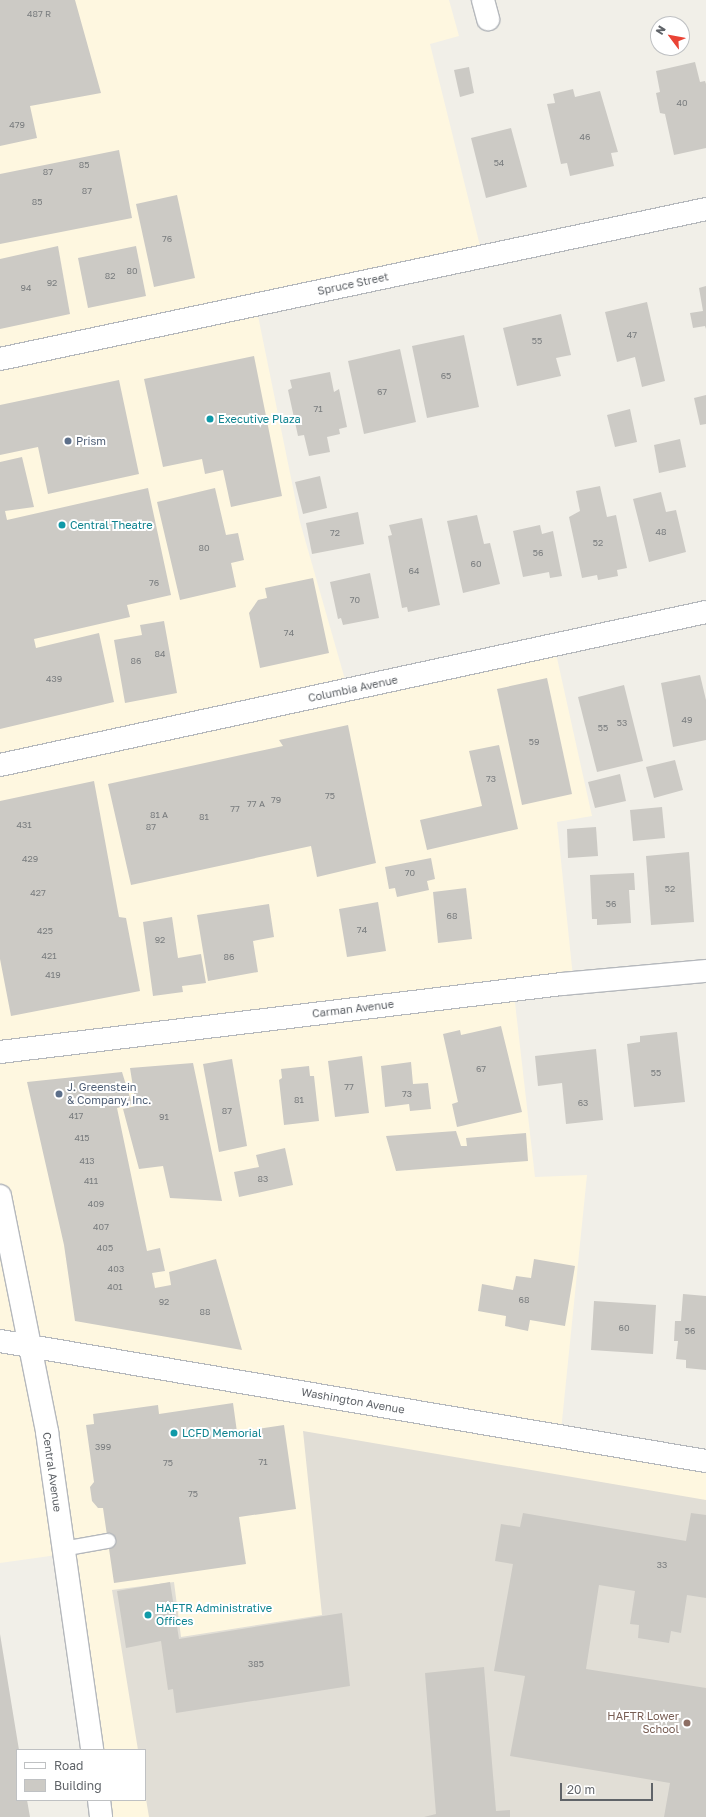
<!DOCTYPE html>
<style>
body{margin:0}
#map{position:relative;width:706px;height:1817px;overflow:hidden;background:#f1efe8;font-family:"Golos Text",sans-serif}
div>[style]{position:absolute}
.commercial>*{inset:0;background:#fef7e0}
.education>*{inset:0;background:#e1ded6}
.building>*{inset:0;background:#cccac5}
.roads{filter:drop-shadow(1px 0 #b5b8bc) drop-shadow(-1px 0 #b5b8bc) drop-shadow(0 1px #b5b8bc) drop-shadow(0 -1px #b5b8bc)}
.service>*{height:14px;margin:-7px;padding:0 7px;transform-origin:7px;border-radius:7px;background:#fff}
.minor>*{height:22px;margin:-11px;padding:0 11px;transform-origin:11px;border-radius:11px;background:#fff}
.tertiary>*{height:22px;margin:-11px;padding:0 11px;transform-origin:11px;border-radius:11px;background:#fff}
.dots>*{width:11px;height:11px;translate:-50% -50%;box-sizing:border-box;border:2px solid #fff;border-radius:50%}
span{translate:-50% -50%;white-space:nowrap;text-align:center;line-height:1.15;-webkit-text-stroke:4px #fff;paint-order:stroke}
.number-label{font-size:9px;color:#7a7d7f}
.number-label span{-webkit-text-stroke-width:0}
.street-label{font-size:11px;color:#5f6368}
.culture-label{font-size:11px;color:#0d838f}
.left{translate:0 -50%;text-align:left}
.service-label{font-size:11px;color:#4e5e75}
.education-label{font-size:11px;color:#785e54}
.right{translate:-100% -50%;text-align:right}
.legend{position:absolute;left:16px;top:1749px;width:130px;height:52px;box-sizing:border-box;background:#fff;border:1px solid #bfc1c3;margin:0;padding:5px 7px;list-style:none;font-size:12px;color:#5f6368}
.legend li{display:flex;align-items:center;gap:8px;height:20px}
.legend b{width:20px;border:1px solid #bfc1c3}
.north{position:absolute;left:650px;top:16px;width:40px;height:40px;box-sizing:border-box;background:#fff;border:1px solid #bfc1c3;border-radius:50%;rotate:302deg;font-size:11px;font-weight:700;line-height:16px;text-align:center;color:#5f6368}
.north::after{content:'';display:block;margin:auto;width:14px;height:18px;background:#ea4335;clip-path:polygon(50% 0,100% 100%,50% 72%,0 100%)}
.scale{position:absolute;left:560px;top:1783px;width:93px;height:18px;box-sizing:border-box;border:2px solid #5f6368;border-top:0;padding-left:5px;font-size:12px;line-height:14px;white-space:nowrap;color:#5f6368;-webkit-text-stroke:3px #fff;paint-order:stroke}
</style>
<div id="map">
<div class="commercial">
<i style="clip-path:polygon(0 0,449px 0,459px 36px,430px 44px,483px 258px,256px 306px,300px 522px,346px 683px,553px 640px,592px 816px,557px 822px,574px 987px,514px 994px,535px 1177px,587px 1175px,561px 1431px,706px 1455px,706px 1817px,100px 1817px,97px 1800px,145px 1800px,145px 1750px,89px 1750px,57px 1555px,0 1563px)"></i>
</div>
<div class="education">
<i style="clip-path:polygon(303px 1431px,706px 1500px,706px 1817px,149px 1817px,145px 1793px,145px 1750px,138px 1750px,112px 1590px,174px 1582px,181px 1637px,322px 1615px)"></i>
</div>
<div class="building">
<i style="clip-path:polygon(0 0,75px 0,101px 93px,30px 106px,37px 138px,0 146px)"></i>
<i style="clip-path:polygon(695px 62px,700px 82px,705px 81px,706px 84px,706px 148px,674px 155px,665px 114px,660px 113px,656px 93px,660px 92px,656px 71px)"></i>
<i style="clip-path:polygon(469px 67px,474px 93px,460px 97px,454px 70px)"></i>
<i style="clip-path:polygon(573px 89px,575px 97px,600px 91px,618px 152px,611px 153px,614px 166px,570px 176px,567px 163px,561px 164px,547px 104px,555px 103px,553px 94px)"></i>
<i style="clip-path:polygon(511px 128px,527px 187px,486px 198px,471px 138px)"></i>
<i style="clip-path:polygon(119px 150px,132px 218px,0 244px,0 174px)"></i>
<i style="clip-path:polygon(177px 195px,195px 278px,154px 287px,136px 204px)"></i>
<i style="clip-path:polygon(58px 246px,70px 314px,0 329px,0 259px)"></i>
<i style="clip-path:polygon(136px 246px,146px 296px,88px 308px,78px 258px)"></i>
<i style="clip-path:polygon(706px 286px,706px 329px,705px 326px,693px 328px,690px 313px,703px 311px,699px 288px)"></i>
<i style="clip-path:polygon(647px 302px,665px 381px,642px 387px,635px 357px,617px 362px,605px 312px)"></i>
<i style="clip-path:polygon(561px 314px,571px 355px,556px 358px,561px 376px,517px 386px,503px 328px)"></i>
<i style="clip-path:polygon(464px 335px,479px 407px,427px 418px,412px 346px)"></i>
<i style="clip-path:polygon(400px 349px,416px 422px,364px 434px,348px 361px)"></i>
<i style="clip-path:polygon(254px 356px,282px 496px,231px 507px,223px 470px,205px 474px,202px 459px,163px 467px,144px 379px)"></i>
<i style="clip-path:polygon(330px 372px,334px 392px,339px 389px,347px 427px,339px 429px,340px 434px,327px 437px,330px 452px,309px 456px,304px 435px,298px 436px,288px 390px,292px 388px,290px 380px)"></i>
<i style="clip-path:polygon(119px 380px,139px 474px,48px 494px,38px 447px,0 455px,0 405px)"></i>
<i style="clip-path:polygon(706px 395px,706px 424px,700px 425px,694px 398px)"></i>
<i style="clip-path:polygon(630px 409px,637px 442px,615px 447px,607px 415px)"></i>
<i style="clip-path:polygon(680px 439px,686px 467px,659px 473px,654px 445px)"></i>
<i style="clip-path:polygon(22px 457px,34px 507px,5px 511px,7px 520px,148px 488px,171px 595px,127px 605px,130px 617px,34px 639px,36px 648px,99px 633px,114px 702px,0 729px,0 462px)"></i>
<i style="clip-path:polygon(320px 476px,327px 508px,303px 514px,295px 482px)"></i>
<i style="clip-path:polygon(600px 486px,607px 517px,616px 515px,627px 568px,617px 570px,618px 576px,598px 580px,597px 575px,582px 578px,569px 517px,580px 511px,576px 491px)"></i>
<i style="clip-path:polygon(215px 488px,226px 535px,238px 533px,244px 560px,231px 563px,236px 587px,180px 600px,157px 502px)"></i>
<i style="clip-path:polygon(661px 492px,666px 512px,676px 510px,686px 552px,649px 562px,633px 499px)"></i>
<i style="clip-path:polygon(358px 512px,364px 544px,312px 554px,306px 523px)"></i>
<i style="clip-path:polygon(477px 515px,484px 544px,490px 543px,500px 584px,463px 593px,447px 521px)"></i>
<i style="clip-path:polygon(422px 518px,440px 605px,408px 612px,407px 607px,402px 608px,388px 536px,392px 535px,389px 525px)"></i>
<i style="clip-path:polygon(540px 525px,542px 534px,553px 531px,562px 576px,550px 578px,549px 572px,523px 577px,513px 531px)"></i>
<i style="clip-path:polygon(370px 573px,379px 618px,343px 625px,341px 618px,338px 619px,330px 582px)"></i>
<i style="clip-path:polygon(313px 578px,329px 653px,260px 668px,249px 613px,258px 600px,267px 598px,265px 588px)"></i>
<i style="clip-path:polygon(164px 621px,177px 693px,125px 703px,114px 640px,142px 635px,140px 625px)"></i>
<i style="clip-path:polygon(700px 675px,706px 700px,706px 740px,673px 747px,661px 683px)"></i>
<i style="clip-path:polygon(547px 678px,572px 794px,522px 805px,497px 689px)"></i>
<i style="clip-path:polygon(624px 685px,643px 761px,597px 772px,578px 697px)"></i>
<i style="clip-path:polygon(348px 725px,376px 863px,317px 877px,311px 846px,131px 885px,108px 784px,283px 746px,279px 740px)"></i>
<i style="clip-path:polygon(499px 745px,518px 829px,427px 850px,420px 820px,482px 806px,469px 751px)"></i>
<i style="clip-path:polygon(675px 760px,683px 790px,654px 798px,646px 767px)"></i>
<i style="clip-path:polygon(620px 774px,626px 801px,595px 808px,588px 782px)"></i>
<i style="clip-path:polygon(94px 781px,119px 917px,126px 918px,140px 991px,11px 1016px,0 959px,0 801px)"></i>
<i style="clip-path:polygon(662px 807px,665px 838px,633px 841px,630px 810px)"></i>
<i style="clip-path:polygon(596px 827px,598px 856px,568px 858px,567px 829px)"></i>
<i style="clip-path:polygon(689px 852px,694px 922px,651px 925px,646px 856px)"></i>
<i style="clip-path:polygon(431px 858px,435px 879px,427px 881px,429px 890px,397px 897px,395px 888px,389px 889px,385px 867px)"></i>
<i style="clip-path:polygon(634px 873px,635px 890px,629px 890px,631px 923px,597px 925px,597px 919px,592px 919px,590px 875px)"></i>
<i style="clip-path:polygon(466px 888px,472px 939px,438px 943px,433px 892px)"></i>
<i style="clip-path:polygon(378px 902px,386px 951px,347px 957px,339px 909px)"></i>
<i style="clip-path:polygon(269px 904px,274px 937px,253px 941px,258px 972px,208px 981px,197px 915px)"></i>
<i style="clip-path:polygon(172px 917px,178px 958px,201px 954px,206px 983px,182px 986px,183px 992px,153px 996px,143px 922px)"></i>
<i style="clip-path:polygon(501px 1026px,522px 1112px,457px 1127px,452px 1104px,458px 1102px,443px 1034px,460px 1030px,461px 1035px)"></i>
<i style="clip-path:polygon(677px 1032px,685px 1102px,634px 1107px,627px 1044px,640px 1042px,640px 1036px)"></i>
<i style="clip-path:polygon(596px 1049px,603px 1120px,566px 1124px,562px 1083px,538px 1086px,535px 1056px)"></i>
<i style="clip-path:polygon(362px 1056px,369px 1113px,335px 1117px,328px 1061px)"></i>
<i style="clip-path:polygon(232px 1059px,247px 1146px,219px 1152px,203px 1064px)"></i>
<i style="clip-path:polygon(411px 1062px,413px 1084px,428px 1083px,431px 1109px,410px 1111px,409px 1104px,385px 1107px,381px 1066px)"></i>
<i style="clip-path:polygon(193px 1063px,222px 1201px,170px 1198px,163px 1166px,139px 1169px,123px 1109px,136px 1106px,130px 1068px)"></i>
<i style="clip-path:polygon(309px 1066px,310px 1076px,314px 1076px,319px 1121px,284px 1125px,279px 1080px,282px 1078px,281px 1069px)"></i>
<i style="clip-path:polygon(122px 1072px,132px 1104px,117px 1108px,147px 1251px,160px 1248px,165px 1271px,152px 1273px,155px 1288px,171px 1285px,169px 1272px,216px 1259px,242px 1350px,75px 1321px,64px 1245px,27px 1082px)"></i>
<i style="clip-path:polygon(456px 1131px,461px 1146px,467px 1146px,466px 1138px,526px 1133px,528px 1161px,396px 1171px,386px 1136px)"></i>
<i style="clip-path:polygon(285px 1148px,293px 1185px,239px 1197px,234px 1172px,259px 1167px,256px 1155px)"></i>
<i style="clip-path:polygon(534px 1259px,575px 1266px,565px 1326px,530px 1320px,528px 1331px,505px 1326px,506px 1316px,478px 1311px,482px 1284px,513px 1290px,516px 1276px,531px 1278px)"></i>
<i style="clip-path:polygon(683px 1294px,706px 1296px,706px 1370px,686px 1368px,686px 1360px,676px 1359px,678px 1341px,674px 1341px,675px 1321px,681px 1321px)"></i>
<i style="clip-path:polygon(594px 1301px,656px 1305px,653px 1354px,591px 1350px)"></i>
<i style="clip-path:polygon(233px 1403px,237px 1432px,284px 1425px,296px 1509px,239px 1517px,246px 1564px,114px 1583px,103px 1508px,98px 1508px,92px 1501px,90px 1487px,94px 1482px,86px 1425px,94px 1424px,93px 1414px,158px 1405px,159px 1414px)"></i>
<i style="clip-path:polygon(523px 1513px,686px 1541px,691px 1513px,706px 1515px,706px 1598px,687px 1595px,681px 1633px,671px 1631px,669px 1643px,638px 1638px,639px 1625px,630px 1624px,635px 1591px,599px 1585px,586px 1669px,706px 1688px,706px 1817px,664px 1817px,670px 1783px,510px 1756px,525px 1676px,494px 1671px,513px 1564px,495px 1561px,501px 1524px,520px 1527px)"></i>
<i style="clip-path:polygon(170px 1582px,179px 1639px,342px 1613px,350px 1686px,176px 1713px,173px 1689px,168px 1690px,161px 1641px,126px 1648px,117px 1591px)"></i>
<i style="clip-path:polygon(0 1634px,19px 1750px,17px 1750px,17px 1800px,27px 1800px,30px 1817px,0 1817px)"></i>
<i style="clip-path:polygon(484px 1667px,496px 1811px,510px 1810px,510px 1817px,424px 1817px,436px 1814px,425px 1673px)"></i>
</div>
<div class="roads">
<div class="service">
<i style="left:63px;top:1549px;width:46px;rotate:-10.1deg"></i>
</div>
<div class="minor">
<i style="left:483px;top:0;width:20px;rotate:75deg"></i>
<i style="left:0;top:359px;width:722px;rotate:-11.99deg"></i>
<i style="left:0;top:765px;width:722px;rotate:-12.23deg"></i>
<i style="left:0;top:1052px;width:566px;rotate:-6.9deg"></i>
<i style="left:562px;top:984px;width:145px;rotate:-5.2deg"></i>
<i style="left:0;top:1341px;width:716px;rotate:9.65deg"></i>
</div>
<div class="tertiary">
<i style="left:0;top:1196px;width:241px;rotate:78.7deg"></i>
<i style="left:47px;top:1432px;width:321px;rotate:81.9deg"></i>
<i style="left:99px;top:1800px;width:17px;rotate:83deg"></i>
</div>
</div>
<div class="dots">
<i style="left:210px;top:419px;background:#0f9aa8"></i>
<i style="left:68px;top:441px;background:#5c6f8a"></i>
<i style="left:62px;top:525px;background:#0f9aa8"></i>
<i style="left:59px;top:1094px;background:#5c6f8a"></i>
<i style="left:174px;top:1433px;background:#0f9aa8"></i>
<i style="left:148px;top:1615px;background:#0f9aa8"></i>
<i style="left:687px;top:1723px;background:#8d6e63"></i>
</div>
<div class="number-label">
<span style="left:39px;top:14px">487 R</span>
<span style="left:682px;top:103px">40</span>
<span style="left:17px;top:125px">479</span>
<span style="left:585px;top:137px">46</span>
<span style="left:499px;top:163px">54</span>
<span style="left:84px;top:165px">85</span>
<span style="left:48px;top:172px">87</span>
<span style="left:87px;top:191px">87</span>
<span style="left:37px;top:202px">85</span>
<span style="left:167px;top:239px">76</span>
<span style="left:132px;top:271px">80</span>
<span style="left:110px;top:276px">82</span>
<span style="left:52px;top:283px">92</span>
<span style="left:26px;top:288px">94</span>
<span style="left:632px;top:335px">47</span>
<span style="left:537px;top:341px">55</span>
<span style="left:446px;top:376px">65</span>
<span style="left:382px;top:392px">67</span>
<span style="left:318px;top:409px">71</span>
<span style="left:661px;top:532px">48</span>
<span style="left:335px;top:533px">72</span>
<span style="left:598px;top:543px">52</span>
<span style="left:204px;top:548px">80</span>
<span style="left:538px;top:553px">56</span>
<span style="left:476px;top:564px">60</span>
<span style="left:414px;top:571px">64</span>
<span style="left:154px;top:583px">76</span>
<span style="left:355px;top:600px">70</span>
<span style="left:289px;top:633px">74</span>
<span style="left:160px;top:654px">84</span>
<span style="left:136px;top:661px">86</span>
<span style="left:54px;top:679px">439</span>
<span style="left:687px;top:720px">49</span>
<span style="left:622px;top:723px">53</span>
<span style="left:603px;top:728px">55</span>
<span style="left:534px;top:742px">59</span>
<span style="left:491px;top:779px">73</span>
<span style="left:330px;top:796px">75</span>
<span style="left:276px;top:800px">79</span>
<span style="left:256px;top:804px">77 A</span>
<span style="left:235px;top:809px">77</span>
<span style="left:159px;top:815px">81 A</span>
<span style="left:204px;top:817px">81</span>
<span style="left:24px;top:825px">431</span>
<span style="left:151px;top:827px">87</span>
<span style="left:30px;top:859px">429</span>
<span style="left:410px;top:873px">70</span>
<span style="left:670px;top:889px">52</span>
<span style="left:38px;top:893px">427</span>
<span style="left:611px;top:904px">56</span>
<span style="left:452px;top:916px">68</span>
<span style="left:362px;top:930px">74</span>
<span style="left:45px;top:931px">425</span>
<span style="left:160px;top:940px">92</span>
<span style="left:49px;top:956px">421</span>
<span style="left:229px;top:957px">86</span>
<span style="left:53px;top:975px">419</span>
<span style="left:481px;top:1069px">67</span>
<span style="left:656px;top:1073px">55</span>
<span style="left:349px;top:1087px">77</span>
<span style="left:407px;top:1094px">73</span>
<span style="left:299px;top:1100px">81</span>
<span style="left:583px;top:1103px">63</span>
<span style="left:227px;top:1111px">87</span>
<span style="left:76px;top:1116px">417</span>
<span style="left:164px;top:1117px">91</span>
<span style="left:82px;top:1138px">415</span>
<span style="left:87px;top:1161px">413</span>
<span style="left:263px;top:1179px">83</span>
<span style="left:91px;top:1181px">411</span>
<span style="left:96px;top:1204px">409</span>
<span style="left:101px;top:1227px">407</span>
<span style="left:105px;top:1248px">405</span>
<span style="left:116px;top:1269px">403</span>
<span style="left:115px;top:1287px">401</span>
<span style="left:524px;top:1300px">68</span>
<span style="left:164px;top:1302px">92</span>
<span style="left:205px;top:1312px">88</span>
<span style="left:624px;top:1328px">60</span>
<span style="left:690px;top:1331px">56</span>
<span style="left:103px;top:1447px">399</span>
<span style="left:263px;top:1462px">71</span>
<span style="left:168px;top:1463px">75</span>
<span style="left:193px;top:1494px">75</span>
<span style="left:662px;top:1565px">33</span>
<span style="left:256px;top:1664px">385</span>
</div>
<div class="street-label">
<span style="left:353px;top:284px;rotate:-12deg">Spruce Street</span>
<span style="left:353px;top:689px;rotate:-12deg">Columbia Avenue</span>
<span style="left:353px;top:1009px;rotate:-7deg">Carman Avenue</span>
<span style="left:353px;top:1401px;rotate:10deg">Washington Avenue</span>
<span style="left:52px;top:1472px;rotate:82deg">Central Avenue</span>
</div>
<div class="culture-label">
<span class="left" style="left:218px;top:419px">Executive Plaza</span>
<span class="left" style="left:70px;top:525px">Central Theatre</span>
<span class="left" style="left:182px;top:1433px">LCFD Memorial</span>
<span class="left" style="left:156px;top:1615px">HAFTR Administrative<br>Offices</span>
</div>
<div class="service-label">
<span class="left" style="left:76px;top:441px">Prism</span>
<span class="left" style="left:67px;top:1094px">J. Greenstein<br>&amp; Company, Inc.</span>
</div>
<div class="education-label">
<span class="right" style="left:679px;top:1723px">HAFTR Lower<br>School</span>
</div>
<ul class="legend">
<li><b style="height:5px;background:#fff"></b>Road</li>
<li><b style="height:11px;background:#cccac5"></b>Building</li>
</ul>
<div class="north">N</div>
<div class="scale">20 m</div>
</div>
